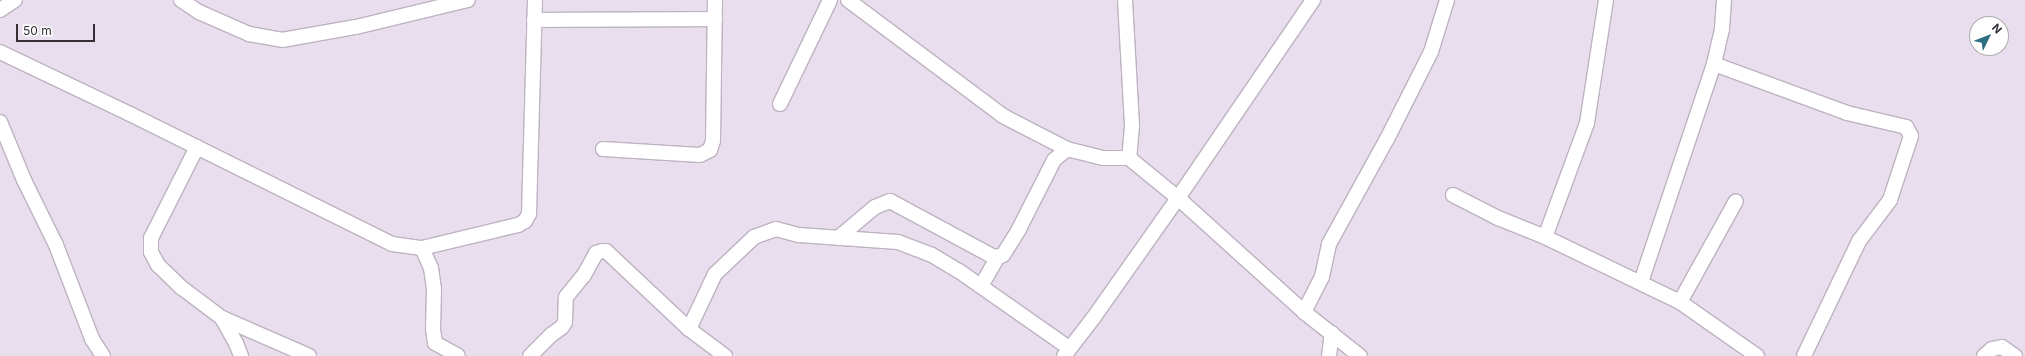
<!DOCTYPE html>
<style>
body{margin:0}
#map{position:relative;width:2025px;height:356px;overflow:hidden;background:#e9deed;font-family:Inter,sans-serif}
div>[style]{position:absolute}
.roads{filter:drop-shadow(1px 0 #bdb2c1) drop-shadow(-1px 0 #bdb2c1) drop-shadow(0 1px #bdb2c1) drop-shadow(0 -1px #bdb2c1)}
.minor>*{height:14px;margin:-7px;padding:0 7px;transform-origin:7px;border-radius:7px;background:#fff}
span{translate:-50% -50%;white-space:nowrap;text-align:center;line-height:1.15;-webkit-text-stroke:4px #fff;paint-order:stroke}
.north{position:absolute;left:1969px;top:16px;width:40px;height:40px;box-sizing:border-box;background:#fff;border:1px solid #adacae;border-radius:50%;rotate:47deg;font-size:11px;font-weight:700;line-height:16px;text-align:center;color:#332f35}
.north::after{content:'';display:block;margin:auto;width:14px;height:18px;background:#2c6e81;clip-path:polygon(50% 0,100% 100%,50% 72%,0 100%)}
.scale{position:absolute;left:16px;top:24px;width:79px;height:18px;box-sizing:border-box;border:2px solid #332f35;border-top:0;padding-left:5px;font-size:12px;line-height:14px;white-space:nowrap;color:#332f35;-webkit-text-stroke:3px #fff;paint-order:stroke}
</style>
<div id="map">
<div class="roads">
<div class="minor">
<i style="left:181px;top:0;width:22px;rotate:34deg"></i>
<i style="left:199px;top:12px;width:55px;rotate:23.7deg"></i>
<i style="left:249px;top:34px;width:34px;rotate:10deg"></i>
<i style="left:282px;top:40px;width:75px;rotate:-10deg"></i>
<i style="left:356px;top:27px;width:115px;rotate:-13.6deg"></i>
<i style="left:848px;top:0;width:194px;rotate:36.8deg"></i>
<i style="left:1003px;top:116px;width:72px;rotate:27.3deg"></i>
<i style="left:1067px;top:149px;width:37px;rotate:14deg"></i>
<i style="left:1103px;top:158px;width:26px"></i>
<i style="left:1125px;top:0;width:126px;rotate:86.8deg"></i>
<i style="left:1132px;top:126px;width:32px;rotate:95deg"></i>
<i style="left:1129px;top:158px;width:63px;rotate:39.2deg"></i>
<i style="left:1178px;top:198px;width:170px;rotate:42.1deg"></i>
<i style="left:1304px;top:312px;width:71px;rotate:38.2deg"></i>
<i style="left:1606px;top:0;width:124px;rotate:98.8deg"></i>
<i style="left:1587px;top:123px;width:121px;rotate:110.2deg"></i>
<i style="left:1545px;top:237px;width:150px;rotate:25.7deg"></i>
<i style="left:1680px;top:302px;width:94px;rotate:35deg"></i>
<i style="left:1724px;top:0;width:29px;rotate:94deg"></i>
<i style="left:1722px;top:29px;width:36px;rotate:103deg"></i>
<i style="left:1714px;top:64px;width:142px;rotate:20.2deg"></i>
<i style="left:1847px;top:113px;width:61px;rotate:13.3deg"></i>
<i style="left:1906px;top:127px;width:10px;rotate:61deg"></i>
<i style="left:1911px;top:136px;width:67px;rotate:108.2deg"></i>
<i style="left:1890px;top:200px;width:51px;rotate:127.1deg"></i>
<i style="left:1859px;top:241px;width:127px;rotate:115.6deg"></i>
<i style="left:0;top:10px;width:18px;rotate:-34deg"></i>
<i style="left:534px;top:20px;width:181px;rotate:-0.3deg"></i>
<i style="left:0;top:52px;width:144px;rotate:25.5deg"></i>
<i style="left:130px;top:114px;width:292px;rotate:26.4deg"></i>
<i style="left:392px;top:244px;width:30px;rotate:8deg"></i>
<i style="left:422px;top:248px;width:99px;rotate:-13.5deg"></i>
<i style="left:518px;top:225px;width:8px;rotate:-30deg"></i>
<i style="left:525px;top:221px;width:8px;rotate:-60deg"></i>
<i style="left:529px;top:214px;width:214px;rotate:-88.4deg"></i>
<i style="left:780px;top:104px;width:115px;rotate:-64.3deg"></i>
<i style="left:0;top:122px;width:63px;rotate:67.5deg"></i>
<i style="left:24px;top:180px;width:72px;rotate:63.8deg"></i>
<i style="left:56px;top:245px;width:101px;rotate:69deg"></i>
<i style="left:92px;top:339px;width:20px;rotate:57deg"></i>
<i style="left:197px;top:147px;width:102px;rotate:116.8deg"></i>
<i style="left:151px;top:238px;width:14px;rotate:90deg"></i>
<i style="left:151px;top:252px;width:15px;rotate:62deg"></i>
<i style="left:158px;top:265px;width:33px;rotate:44deg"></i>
<i style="left:182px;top:288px;width:50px;rotate:36.9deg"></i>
<i style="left:222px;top:318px;width:29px;rotate:61deg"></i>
<i style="left:236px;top:343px;width:14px;rotate:69deg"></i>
<i style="left:603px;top:149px;width:97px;rotate:3.5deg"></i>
<i style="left:700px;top:155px;width:11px;rotate:-27deg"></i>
<i style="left:710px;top:150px;width:9px;rotate:-72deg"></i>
<i style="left:713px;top:141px;width:141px;rotate:-89.2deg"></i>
<i style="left:1453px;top:195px;width:51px;rotate:27.1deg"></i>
<i style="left:1498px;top:218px;width:51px;rotate:22deg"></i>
<i style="left:838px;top:238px;width:48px;rotate:-40deg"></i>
<i style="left:875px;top:207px;width:16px;rotate:-22deg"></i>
<i style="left:890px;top:201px;width:116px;rotate:28.3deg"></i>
<i style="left:992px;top:256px;width:6px;rotate:9deg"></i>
<i style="left:998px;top:257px;width:5px;rotate:-22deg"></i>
<i style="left:1003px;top:255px;width:31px;rotate:-58deg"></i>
<i style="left:1019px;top:229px;width:77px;rotate:-63.1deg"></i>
<i style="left:1054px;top:160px;width:17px;rotate:-40deg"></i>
<i style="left:422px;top:248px;width:22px;rotate:66deg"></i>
<i style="left:431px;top:268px;width:21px;rotate:82deg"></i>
<i style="left:434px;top:289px;width:40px;rotate:91.4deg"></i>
<i style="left:433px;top:329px;width:14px;rotate:82deg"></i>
<i style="left:435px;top:343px;width:26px;rotate:29deg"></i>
<i style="left:1641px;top:282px;width:230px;rotate:-71.5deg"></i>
<i style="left:981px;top:286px;width:34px;rotate:-60deg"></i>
<i style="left:1680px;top:302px;width:115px;rotate:-61deg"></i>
<i style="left:1304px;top:312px;width:39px;rotate:-63deg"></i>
<i style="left:1322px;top:277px;width:34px;rotate:-78deg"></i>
<i style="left:1329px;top:244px;width:120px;rotate:-61.1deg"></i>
<i style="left:1387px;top:139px;width:97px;rotate:-63.2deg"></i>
<i style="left:1431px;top:52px;width:54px;rotate:-72.9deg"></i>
<i style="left:222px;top:318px;width:95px;rotate:23.6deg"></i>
<i style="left:689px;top:329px;width:61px;rotate:-64.7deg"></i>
<i style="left:715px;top:274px;width:54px;rotate:-43.5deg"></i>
<i style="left:754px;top:237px;width:23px;rotate:-20deg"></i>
<i style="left:776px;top:229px;width:24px;rotate:15deg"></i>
<i style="left:799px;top:235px;width:99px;rotate:4deg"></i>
<i style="left:898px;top:242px;width:36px;rotate:21deg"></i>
<i style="left:932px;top:255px;width:31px;rotate:31deg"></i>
<i style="left:959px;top:271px;width:134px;rotate:35deg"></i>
<i style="left:530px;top:356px;width:30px;rotate:-45deg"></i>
<i style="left:551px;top:335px;width:14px;rotate:-36deg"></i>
<i style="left:562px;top:327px;width:6px;rotate:-59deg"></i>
<i style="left:565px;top:322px;width:25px;rotate:-88deg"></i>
<i style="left:566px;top:297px;width:28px;rotate:-51deg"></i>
<i style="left:584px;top:275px;width:25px;rotate:-61deg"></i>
<i style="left:596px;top:253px;width:6px;rotate:-18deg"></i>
<i style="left:602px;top:251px;width:4px"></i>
<i style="left:606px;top:251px;width:114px;rotate:43.2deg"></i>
<i style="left:689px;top:329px;width:45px;rotate:36.9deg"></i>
<i style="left:1064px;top:356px;width:49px;rotate:-52.4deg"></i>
<i style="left:1094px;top:317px;width:146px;rotate:-54.8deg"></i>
<i style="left:1178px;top:198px;width:240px;rotate:-55.7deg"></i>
<i style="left:1329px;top:356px;width:23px;rotate:-83deg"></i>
<i style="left:1984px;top:356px;width:11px;rotate:-41deg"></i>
<i style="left:1992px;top:349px;width:10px;rotate:-11deg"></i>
<i style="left:2002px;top:347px;width:16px;rotate:35deg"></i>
</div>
</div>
<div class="north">N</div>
<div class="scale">50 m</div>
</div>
